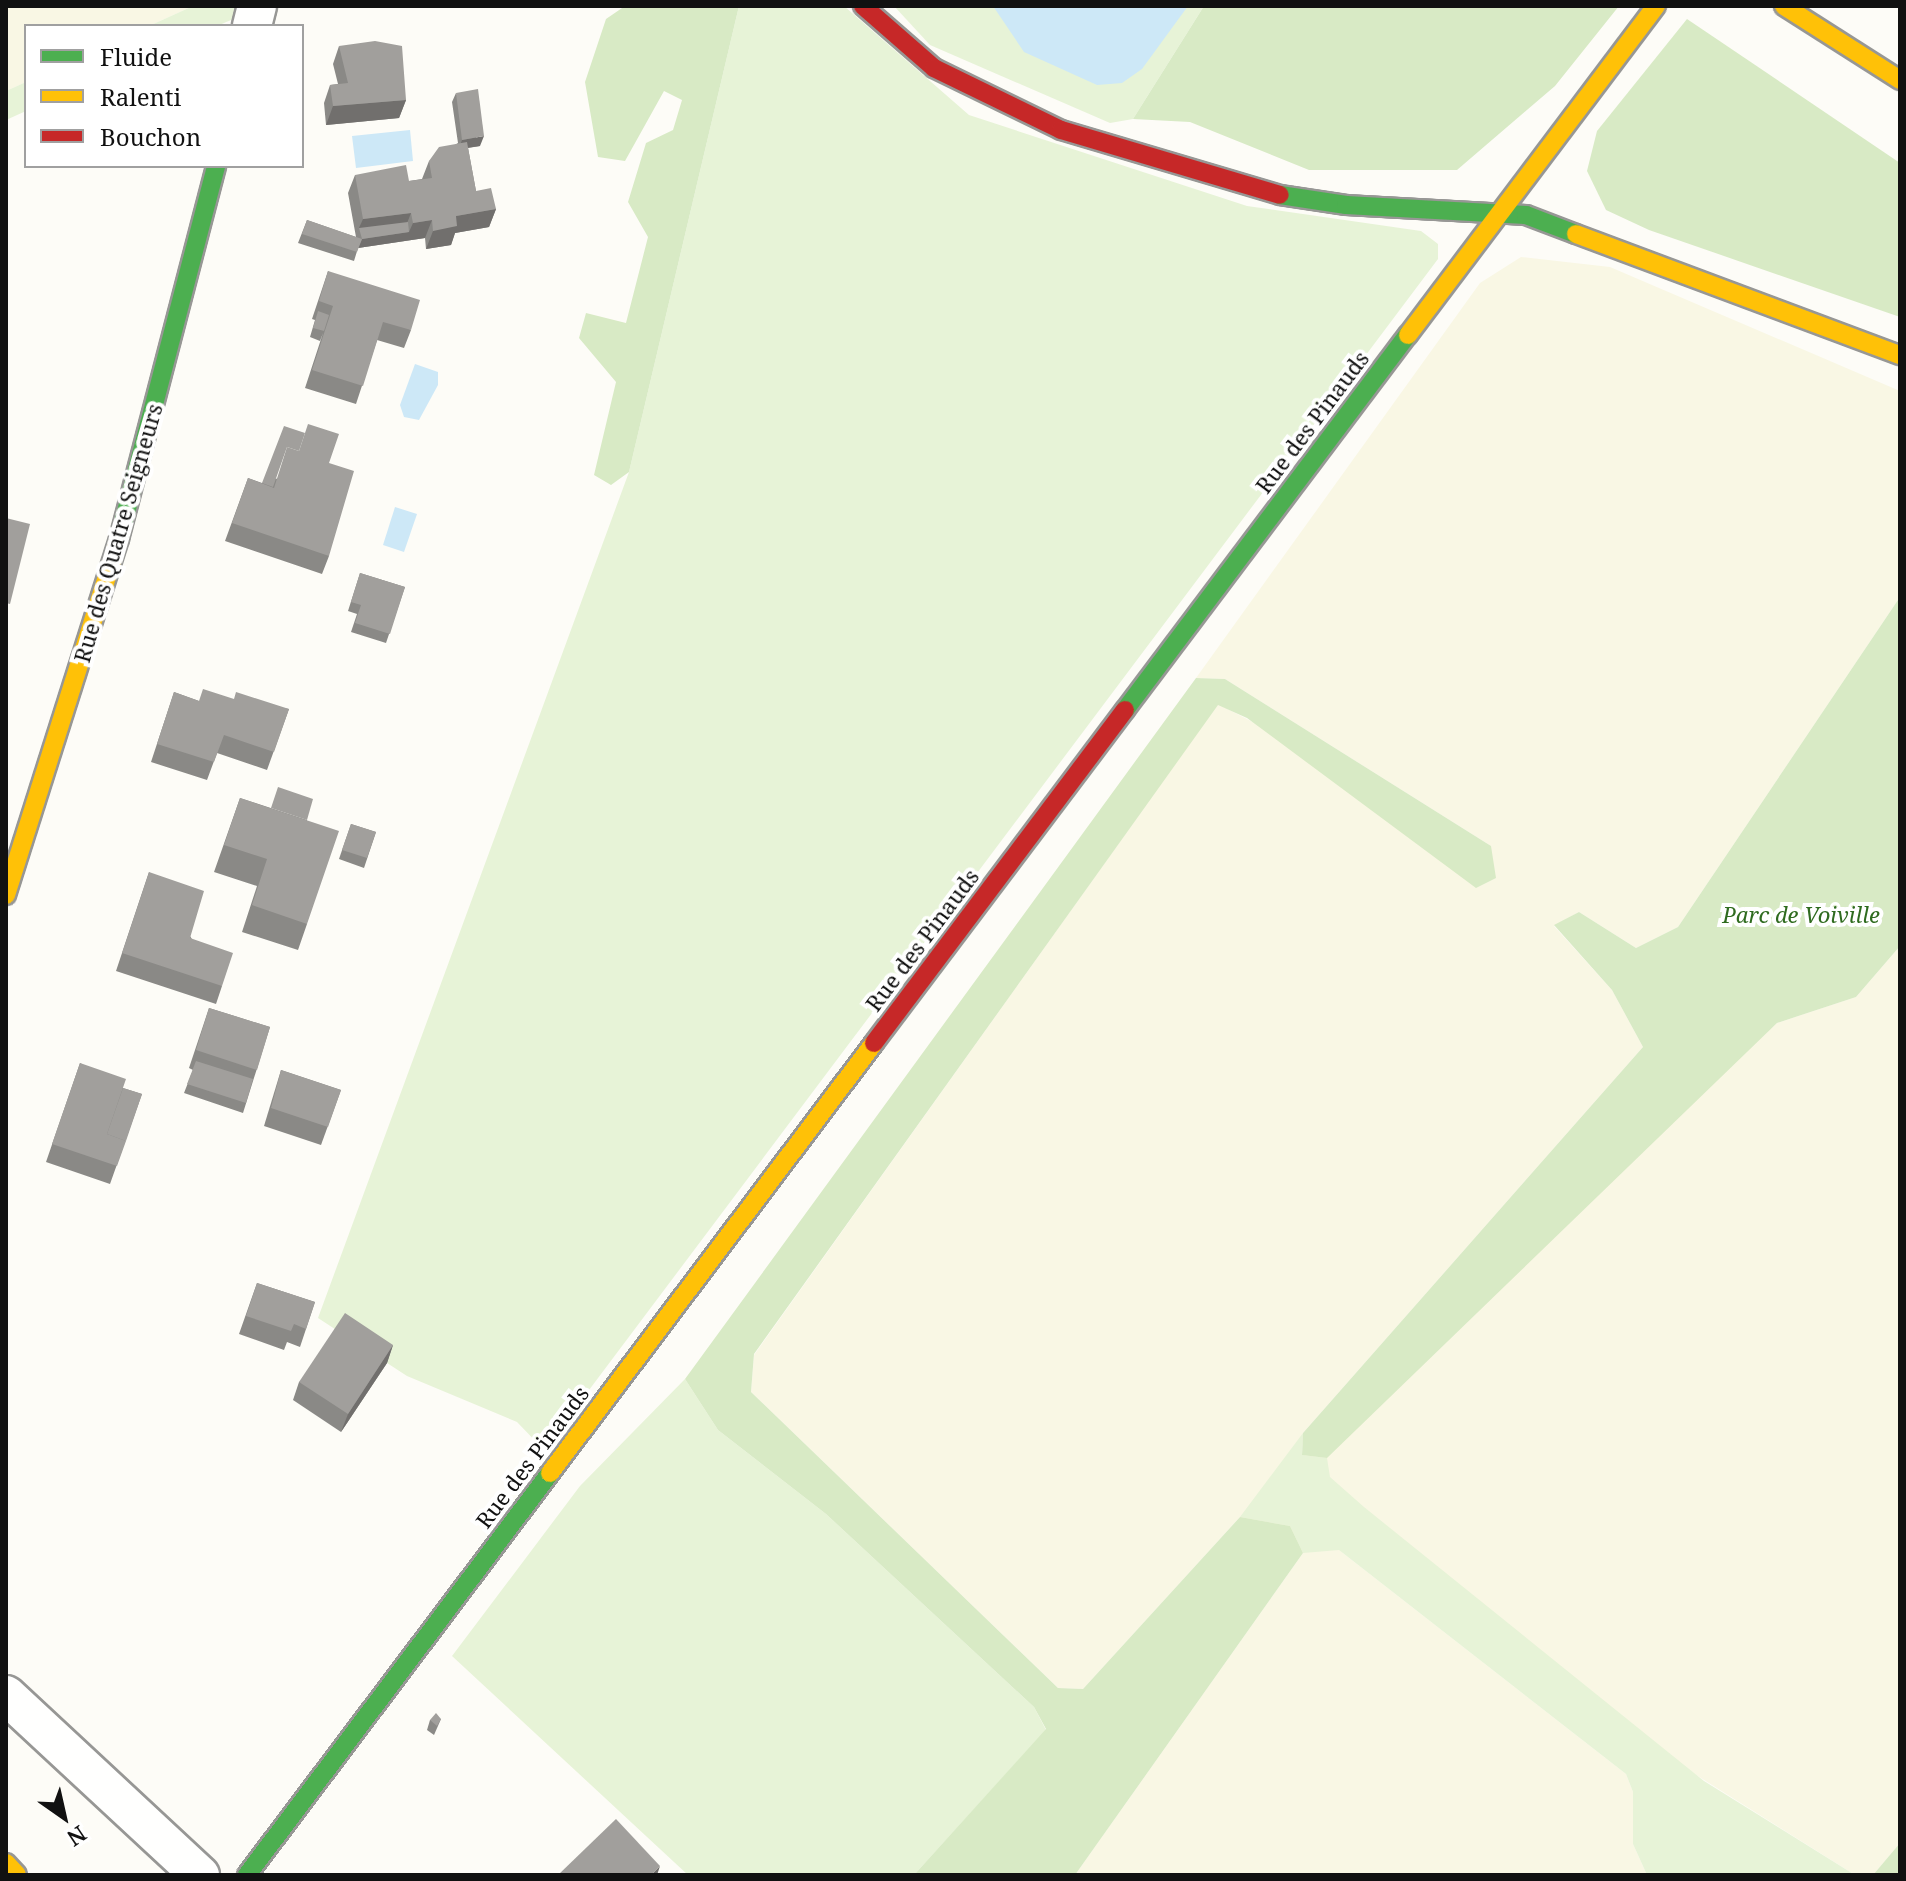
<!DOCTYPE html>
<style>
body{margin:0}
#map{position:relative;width:1906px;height:1881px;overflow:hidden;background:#fdfcf7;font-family:"Noto Serif",serif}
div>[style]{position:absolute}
.farmland>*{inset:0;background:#f9f7e4}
.green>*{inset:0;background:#e7f3d7}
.forest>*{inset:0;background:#d8eac5}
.water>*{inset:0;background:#cde8f7}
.roads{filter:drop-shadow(2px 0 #979795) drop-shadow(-2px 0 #979795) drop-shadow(0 2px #979795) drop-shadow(0 -2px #979795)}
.street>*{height:38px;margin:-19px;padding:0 19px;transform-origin:19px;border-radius:19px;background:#fffffe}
.fast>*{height:18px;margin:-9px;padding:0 9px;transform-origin:9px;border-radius:9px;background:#4caf50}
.slow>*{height:18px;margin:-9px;padding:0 9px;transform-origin:9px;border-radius:9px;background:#ffc107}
.jam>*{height:18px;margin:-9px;padding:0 9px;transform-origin:9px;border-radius:9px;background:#c62828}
.wall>*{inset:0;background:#8a8986}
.shaded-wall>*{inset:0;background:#716f6d}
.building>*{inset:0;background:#a19f9c}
span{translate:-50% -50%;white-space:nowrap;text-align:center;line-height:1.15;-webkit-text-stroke:8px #fff;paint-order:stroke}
.street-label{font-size:22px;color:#111}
.park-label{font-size:22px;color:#2f6b1f;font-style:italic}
.frame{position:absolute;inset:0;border:8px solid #111;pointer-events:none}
.legend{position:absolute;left:24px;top:24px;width:280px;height:144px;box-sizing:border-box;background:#fff;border:2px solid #a0a0a0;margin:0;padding:10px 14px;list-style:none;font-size:24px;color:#111}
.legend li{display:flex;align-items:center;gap:16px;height:40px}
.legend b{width:40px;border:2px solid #a0a0a0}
.north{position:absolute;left:24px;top:1777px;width:80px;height:80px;-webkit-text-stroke:6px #fff;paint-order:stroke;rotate:146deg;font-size:22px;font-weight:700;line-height:32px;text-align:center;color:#111}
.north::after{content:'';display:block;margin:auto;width:28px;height:36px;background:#111;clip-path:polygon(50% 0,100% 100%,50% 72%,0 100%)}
</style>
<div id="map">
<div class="farmland">
<i style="clip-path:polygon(6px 6px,193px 6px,149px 26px,26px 26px,26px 82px,6px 91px)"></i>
<i style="clip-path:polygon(1521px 257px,1610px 267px,1900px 391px,1900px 597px,1678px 927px,1636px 948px,1579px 912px,1554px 926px,1612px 990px,1643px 1047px,1303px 1433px,1302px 1454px,1777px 1023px,1856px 997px,1900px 946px,1900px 1843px,1873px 1875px,1855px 1875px,1339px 1550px,1626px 1774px,1633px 1792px,1633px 1844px,1647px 1875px,1075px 1875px,1303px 1553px,1240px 1517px,1083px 1689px,1058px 1688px,751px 1392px,754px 1355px,1218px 704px,1491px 846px,1225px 679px,1196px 678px,1480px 283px)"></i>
</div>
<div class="green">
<i style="clip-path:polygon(193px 6px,240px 6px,238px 17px,217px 26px,149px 26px)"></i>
<i style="clip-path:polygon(739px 6px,844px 6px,969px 115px,1247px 206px,1421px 231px,1438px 244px,1438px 259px,544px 1450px,517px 1422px,407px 1376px,318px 1318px,629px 472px)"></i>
<i style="clip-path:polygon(894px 6px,1204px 6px,1133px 119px,1110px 123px,930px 45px)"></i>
<i style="clip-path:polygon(26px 82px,26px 111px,6px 120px,6px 91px)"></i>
<i style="clip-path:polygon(685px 1379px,718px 1430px,826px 1514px,1034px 1707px,1046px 1730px,914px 1875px,688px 1875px,452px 1656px,580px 1486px)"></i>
<i style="clip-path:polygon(1303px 1433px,1302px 1455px,1327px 1458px,1330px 1477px,1364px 1507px,1704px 1781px,1855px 1875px,1647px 1875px,1633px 1844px,1633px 1792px,1626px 1774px,1339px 1550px,1303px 1553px,1290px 1526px,1240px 1517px)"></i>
</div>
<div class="forest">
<i style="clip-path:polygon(625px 6px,739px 6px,629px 472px,611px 485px,594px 475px,616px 382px,579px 338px,586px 313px,626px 323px,648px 237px,628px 202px,646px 143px,673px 130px,682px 100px,664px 91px,625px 161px,598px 157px,585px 82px,606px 19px)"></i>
<i style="clip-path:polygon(1204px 6px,1619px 6px,1555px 86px,1457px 170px,1309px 170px,1190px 122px,1133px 119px)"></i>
<i style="clip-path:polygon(1687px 19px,1900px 163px,1900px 317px,1649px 230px,1606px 210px,1587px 171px,1597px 131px)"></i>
<i style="clip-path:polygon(1900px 597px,1900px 946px,1856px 997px,1777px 1023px,1327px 1458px,1302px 1455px,1303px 1433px,1643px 1047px,1612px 990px,1554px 925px,1579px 912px,1636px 948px,1678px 927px)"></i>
<i style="clip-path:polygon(1196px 678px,1225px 679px,1491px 846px,1496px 878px,1476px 888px,1247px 718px,1218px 705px,754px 1354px,751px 1392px,1058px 1688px,1083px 1689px,1240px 1517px,1290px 1526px,1303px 1553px,1075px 1875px,914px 1875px,1046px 1729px,1034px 1707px,826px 1514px,718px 1430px,685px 1379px)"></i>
<i style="clip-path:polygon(1900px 1843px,1900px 1875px,1873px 1875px)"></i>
</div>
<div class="water">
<i style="clip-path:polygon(993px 6px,1188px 6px,1142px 69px,1122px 83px,1097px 85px,1024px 52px)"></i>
<i style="clip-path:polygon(410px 130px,413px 161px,356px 168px,352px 136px)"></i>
<i style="clip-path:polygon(415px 364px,438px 372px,438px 385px,419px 420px,404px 417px,400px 405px)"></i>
<i style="clip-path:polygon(395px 507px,417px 514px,404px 552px,383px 545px)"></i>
</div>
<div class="roads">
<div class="street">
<i style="left:252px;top:26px;width:21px;rotate:-76deg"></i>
<i style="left:6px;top:1695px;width:265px;rotate:42.9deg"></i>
</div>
<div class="fast">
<i style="left:1280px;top:195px;width:67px;rotate:8.6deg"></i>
<i style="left:1346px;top:205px;width:180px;rotate:3.2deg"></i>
<i style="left:1526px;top:215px;width:53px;rotate:20.8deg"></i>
<i style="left:119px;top:539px;width:385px;rotate:-75.4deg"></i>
<i style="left:1125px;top:710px;width:470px;rotate:-53deg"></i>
<i style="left:247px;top:1875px;width:503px;rotate:-52.99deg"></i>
</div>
<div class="slow">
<i style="left:1784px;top:6px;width:138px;rotate:32.5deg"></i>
<i style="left:1576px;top:234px;width:346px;rotate:20.5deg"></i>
<i style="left:1408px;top:335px;width:412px;rotate:-53deg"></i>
<i style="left:6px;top:895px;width:374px;rotate:-72.4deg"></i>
<i style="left:550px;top:1473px;width:538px;rotate:-53deg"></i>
<i style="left:6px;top:1863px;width:16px;rotate:47deg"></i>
</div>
<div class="jam">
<i style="left:863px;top:6px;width:94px;rotate:41.1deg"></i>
<i style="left:934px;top:68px;width:141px;rotate:26deg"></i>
<i style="left:1061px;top:130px;width:228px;rotate:16.5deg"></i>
<i style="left:874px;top:1043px;width:417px;rotate:-53deg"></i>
</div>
</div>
<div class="wall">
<i style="clip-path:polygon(339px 46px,406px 100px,399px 118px,326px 125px,324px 103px,330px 85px,338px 84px,333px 64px)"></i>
<i style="clip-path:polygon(456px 93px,480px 146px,468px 148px,476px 191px,496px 209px,489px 227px,455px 233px,451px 245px,426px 249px,425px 238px,358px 248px,354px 261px,298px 243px,307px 220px,356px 237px,348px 193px,355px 175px,409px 181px,422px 179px,429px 161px,458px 143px,452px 102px)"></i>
<i style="clip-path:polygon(328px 271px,411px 330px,404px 348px,377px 340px,356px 404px,305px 388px,323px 333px,320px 341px,310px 337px,315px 320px,312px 319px)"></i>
<i style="clip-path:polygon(329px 463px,329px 556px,322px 574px,225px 541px,248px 478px,262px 483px)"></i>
<i style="clip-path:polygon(360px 573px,405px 587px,386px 643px,351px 632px,357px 614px,348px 611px)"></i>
<i style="clip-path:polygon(174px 692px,199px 701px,234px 699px,289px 709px,267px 770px,217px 753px,207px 780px,151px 762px)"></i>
<i style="clip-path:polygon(240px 798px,307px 820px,307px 924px,298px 950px,242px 932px,257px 886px,214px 872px)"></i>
<i style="clip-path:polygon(351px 824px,376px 832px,364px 868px,339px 859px)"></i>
<i style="clip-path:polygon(149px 872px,222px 986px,216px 1004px,116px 971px)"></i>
<i style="clip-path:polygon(209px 1008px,270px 1027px,243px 1113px,184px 1093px,193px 1070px,189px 1068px)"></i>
<i style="clip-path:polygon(80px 1063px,123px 1088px,142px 1094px,110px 1184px,46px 1162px)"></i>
<i style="clip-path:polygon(281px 1070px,341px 1090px,321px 1145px,264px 1126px)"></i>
<i style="clip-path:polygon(257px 1283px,315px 1302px,300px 1347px,287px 1342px,284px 1350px,239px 1334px)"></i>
<i style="clip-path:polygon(393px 1345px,387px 1363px,341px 1432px,293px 1400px,299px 1382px)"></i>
<i style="clip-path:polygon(441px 1719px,434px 1735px,427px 1730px,430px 1720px)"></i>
</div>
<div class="shaded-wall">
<i style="clip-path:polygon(406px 100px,399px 118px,326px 125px,333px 106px)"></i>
<i style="clip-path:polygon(484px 136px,480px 146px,459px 149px,462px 140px)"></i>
<i style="clip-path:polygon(496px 209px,489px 227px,455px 233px,451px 245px,426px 249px,433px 231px,456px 216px)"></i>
<i style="clip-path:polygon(411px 213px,404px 231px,359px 228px,363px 219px)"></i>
<i style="clip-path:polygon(432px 220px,425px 238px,358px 248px,362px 239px,409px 232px,413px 223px)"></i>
<i style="clip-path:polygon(393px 1345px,387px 1363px,341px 1432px,348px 1414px)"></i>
<i style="clip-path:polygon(660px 1866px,657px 1875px,651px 1875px)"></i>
</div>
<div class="building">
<i style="clip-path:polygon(375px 41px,402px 46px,406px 100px,333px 106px,330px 85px,348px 83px,339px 46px)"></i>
<i style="clip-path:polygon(478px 89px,484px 136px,462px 140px,456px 93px)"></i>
<i style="clip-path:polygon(467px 142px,476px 191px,491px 188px,496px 209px,456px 216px,457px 226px,433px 231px,432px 220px,413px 223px,411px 213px,363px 219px,355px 175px,406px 165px,409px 181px,432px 178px,429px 161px,439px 147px)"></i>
<i style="clip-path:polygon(307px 220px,362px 239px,357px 252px,302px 234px)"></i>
<i style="clip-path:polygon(408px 222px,409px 232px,362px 239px,359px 228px)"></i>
<i style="clip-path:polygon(328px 271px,420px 300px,411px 330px,383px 322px,363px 386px,312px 370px,333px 306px,319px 301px)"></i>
<i style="clip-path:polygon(318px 311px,329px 315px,324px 331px,313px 328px)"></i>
<i style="clip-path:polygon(308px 424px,339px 434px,329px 463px,354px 471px,329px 556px,232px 523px,248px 478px,274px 488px,287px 447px,299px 451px)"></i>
<i style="clip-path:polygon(284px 426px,305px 433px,299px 451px,287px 447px,273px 487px,262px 483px)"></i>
<i style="clip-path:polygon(6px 518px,30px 524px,10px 604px,6px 603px)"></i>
<i style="clip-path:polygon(360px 573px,405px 587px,390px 634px,355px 623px,361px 605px,351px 602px)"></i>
<i style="clip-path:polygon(203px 689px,234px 699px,236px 692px,289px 709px,274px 752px,224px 735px,214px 762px,157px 744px,174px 692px,199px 701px)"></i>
<i style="clip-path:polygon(278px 787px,313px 799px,307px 820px,271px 808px)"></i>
<i style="clip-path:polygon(240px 798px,339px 831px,307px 924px,252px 905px,267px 859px,224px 845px)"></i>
<i style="clip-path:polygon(351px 824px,376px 832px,367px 858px,342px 850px)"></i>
<i style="clip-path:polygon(149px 872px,204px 891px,190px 938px,233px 953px,222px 986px,122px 953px)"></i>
<i style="clip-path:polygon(209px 1008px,270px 1027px,257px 1070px,196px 1050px)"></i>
<i style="clip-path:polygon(196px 1061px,253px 1079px,246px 1103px,187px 1084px)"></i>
<i style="clip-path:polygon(80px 1063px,126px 1079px,107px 1134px,126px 1141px,117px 1166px,52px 1144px)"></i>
<i style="clip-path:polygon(281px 1070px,341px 1090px,328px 1127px,271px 1108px)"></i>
<i style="clip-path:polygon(123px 1088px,142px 1094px,126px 1141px,107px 1134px)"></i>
<i style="clip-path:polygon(257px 1283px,315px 1302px,306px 1329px,294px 1324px,291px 1331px,246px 1316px)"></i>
<i style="clip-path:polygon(345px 1313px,393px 1345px,348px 1414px,299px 1382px)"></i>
<i style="clip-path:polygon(436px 1713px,441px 1719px,437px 1726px,430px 1720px)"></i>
<i style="clip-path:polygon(616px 1819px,660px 1866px,651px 1875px,558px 1875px)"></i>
</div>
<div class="street-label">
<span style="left:1312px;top:422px;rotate:-53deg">Rue des Pinauds</span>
<span style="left:118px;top:533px;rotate:-74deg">Rue des Quatre Seigneurs</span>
<span style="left:922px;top:940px;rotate:-53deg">Rue des Pinauds</span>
<span style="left:532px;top:1457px;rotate:-53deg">Rue des Pinauds</span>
</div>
<div class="park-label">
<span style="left:1801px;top:915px">Parc de Voiville</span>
</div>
<div class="frame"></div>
<ul class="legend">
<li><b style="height:10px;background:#4caf50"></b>Fluide</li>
<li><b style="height:10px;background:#ffc107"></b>Ralenti</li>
<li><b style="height:10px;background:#c62828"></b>Bouchon</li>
</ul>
<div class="north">N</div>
</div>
